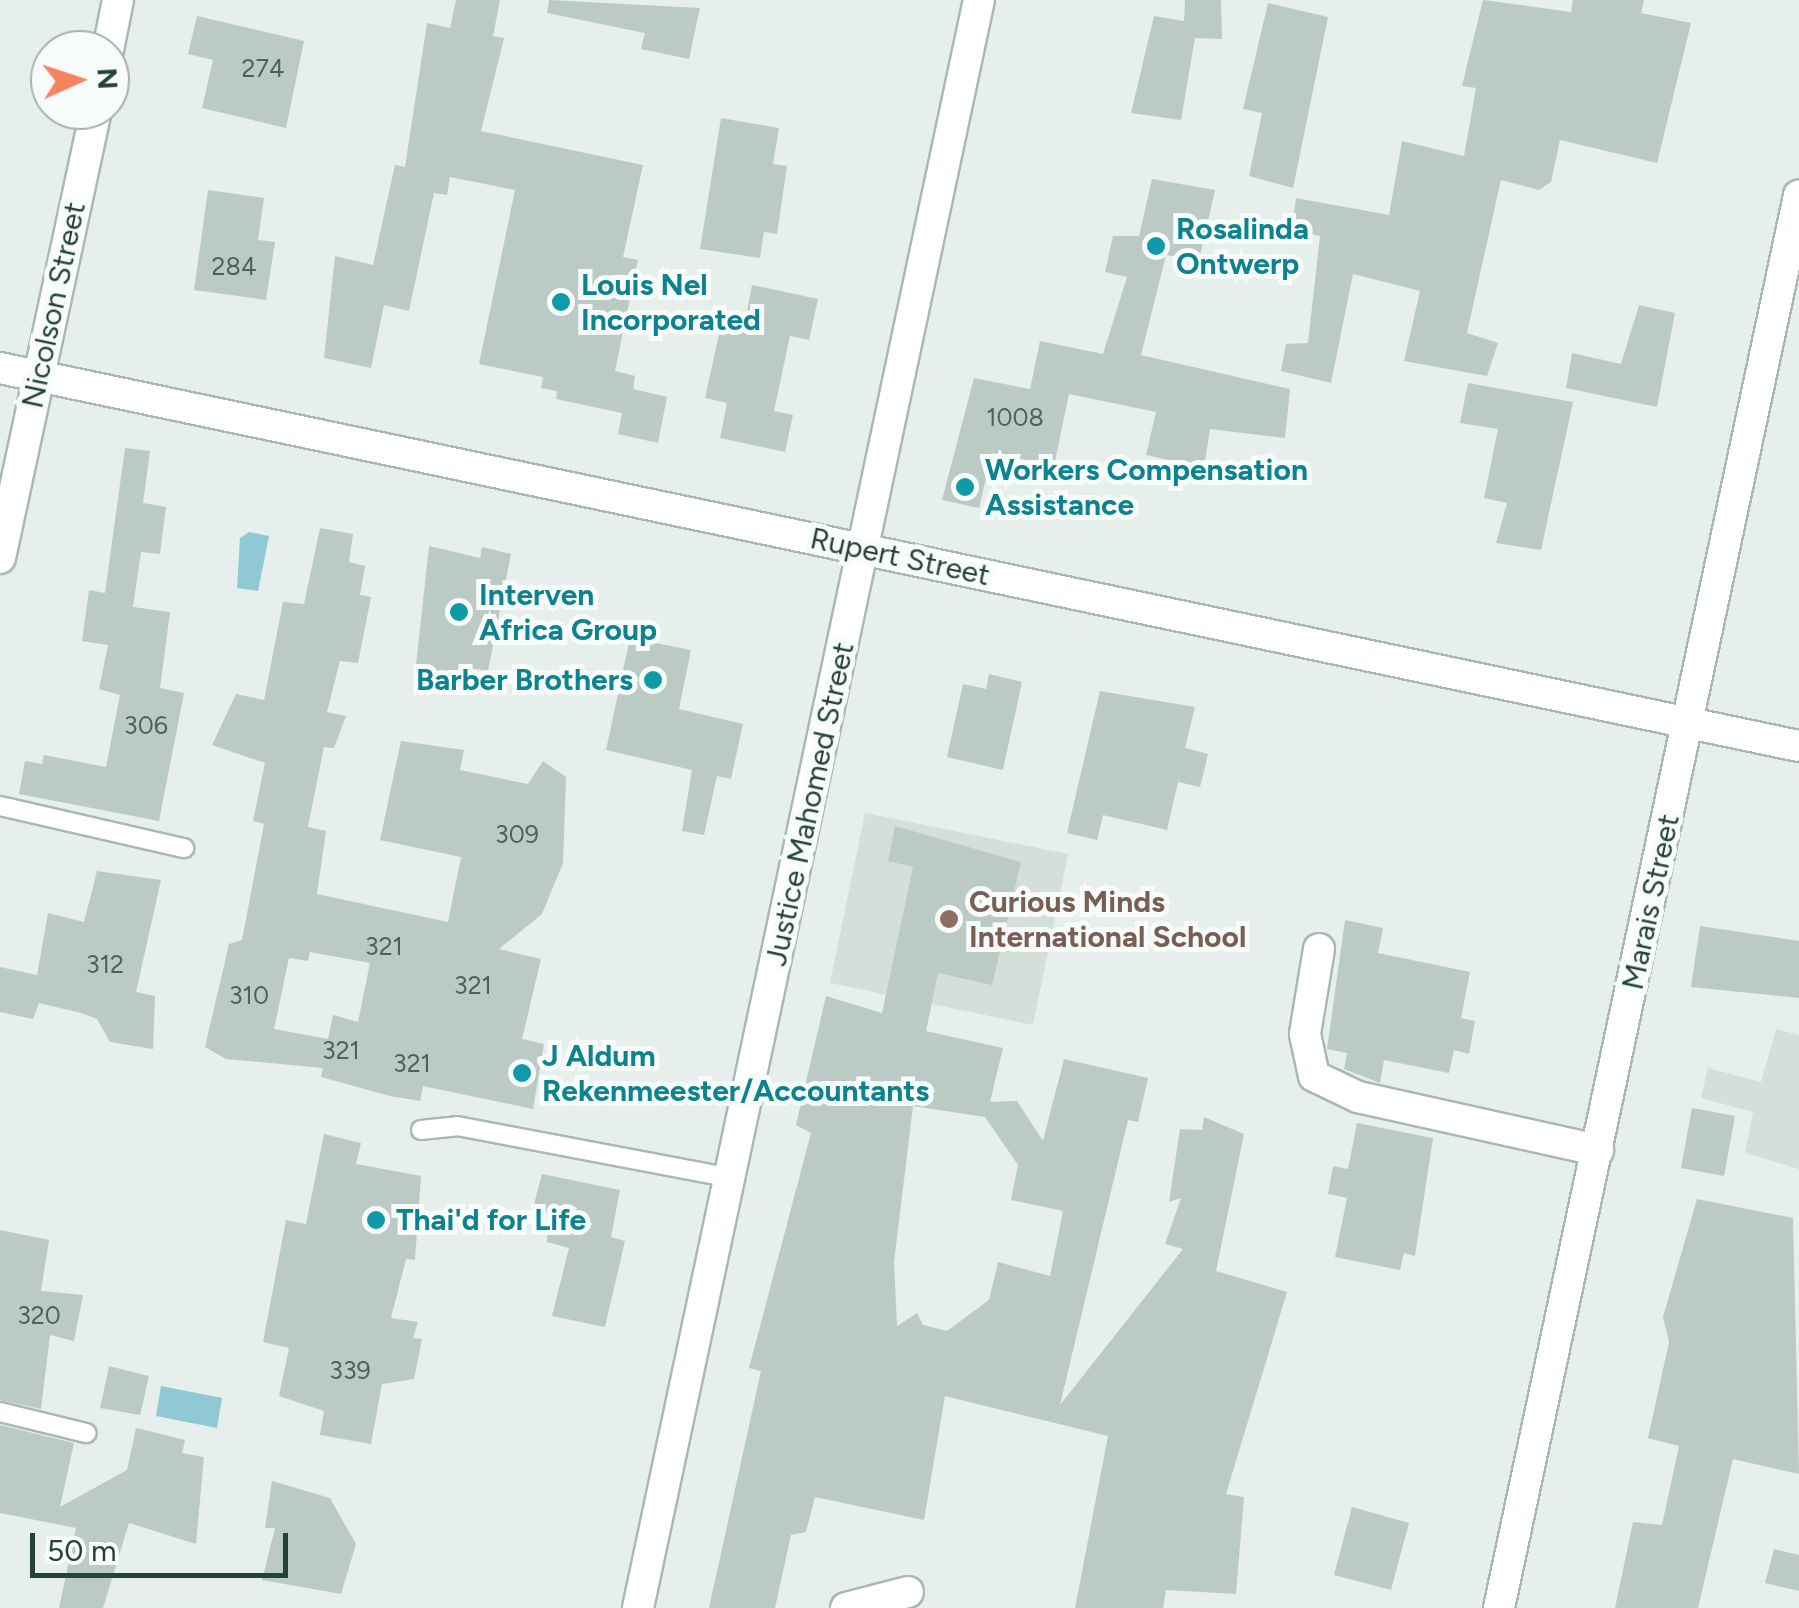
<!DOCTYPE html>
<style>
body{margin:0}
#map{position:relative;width:1799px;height:1608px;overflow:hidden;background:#e6efeb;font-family:Figtree,sans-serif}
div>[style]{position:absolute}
.built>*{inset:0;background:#d4dfda}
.water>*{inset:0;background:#8ec9d4}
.building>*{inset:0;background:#bbcac4}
.roads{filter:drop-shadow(2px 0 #a8b8b2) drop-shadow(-2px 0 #a8b8b2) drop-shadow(0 2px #a8b8b2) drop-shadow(0 -2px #a8b8b2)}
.lane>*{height:18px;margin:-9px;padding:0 9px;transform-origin:9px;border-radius:9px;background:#fff}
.street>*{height:30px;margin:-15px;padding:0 15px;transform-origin:15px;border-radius:15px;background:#fff}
.secondary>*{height:30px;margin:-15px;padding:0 15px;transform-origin:15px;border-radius:15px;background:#fff}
.dots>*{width:28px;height:28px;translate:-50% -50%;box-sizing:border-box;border:5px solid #f7fbf9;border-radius:50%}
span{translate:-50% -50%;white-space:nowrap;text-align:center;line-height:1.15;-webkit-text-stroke:10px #f7fbf9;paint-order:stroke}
.number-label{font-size:25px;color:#4a645c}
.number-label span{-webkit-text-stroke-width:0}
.culture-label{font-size:30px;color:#0d838f;font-weight:700}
.left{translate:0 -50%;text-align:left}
.right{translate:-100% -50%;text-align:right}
.street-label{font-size:30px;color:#24423a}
.education-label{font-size:30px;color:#785e54;font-weight:700}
.north{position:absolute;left:30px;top:30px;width:100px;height:100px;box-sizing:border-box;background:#f7fbf9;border:2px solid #a3b1ad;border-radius:50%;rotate:87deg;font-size:28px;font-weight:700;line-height:40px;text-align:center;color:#24423a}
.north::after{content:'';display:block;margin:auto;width:35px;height:45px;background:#f4845f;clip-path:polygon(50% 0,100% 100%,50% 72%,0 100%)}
.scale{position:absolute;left:30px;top:1533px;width:258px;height:45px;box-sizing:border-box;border:5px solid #24423a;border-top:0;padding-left:12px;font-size:30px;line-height:35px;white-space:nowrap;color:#24423a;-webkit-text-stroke:8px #f7fbf9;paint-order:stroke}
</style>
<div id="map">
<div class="built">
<i style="clip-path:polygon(865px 813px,1068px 854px,1033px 1025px,830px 983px)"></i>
<i style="clip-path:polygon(1776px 1029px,1799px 1035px,1799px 1169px,1745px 1153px,1753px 1112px,1701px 1098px,1708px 1068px,1761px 1082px)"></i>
</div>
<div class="water">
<i style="clip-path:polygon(249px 532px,269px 536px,258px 591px,237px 588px,240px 538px)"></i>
<i style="clip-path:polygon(161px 1386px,222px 1398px,217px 1428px,156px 1416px)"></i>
</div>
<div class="building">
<i style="clip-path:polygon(456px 0,500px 0,493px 36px,504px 38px,481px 131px,643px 165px,623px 257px,638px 260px,615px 371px,635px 376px,633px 389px,667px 397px,658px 443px,618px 434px,622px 413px,556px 399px,557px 391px,541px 388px,543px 377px,479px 364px,515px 190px,450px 177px,447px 195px,434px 193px,409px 311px,384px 305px,371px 368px,324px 358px,335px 256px,373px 265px,395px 165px,405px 167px,427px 23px,450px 28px)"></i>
<i style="clip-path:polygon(549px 0,700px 8px,689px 59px,641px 49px,645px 33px,547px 13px)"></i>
<i style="clip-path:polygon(1185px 0,1221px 0,1222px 39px,1195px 38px,1181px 120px,1131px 113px,1154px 16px,1184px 21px)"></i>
<i style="clip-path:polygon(1483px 0,1571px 12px,1573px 0,1644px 0,1641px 13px,1691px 23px,1657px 163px,1560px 140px,1551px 182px,1539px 190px,1501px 180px,1467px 333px,1498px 343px,1487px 376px,1404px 361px,1420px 291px,1353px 274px,1331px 383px,1281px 371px,1286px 344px,1308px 343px,1320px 236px,1292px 230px,1296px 198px,1389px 215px,1402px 141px,1464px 156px,1476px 88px,1462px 86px)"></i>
<i style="clip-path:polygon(1268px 3px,1328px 17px,1293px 188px,1249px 176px,1262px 113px,1243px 109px)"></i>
<i style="clip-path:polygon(197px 16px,304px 41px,286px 128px,202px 108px,213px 60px,188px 54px)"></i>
<i style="clip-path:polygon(721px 118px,779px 128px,773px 164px,787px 166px,777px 234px,764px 232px,760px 258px,700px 249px)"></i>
<i style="clip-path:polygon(1152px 179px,1215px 190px,1199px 260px,1166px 255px,1141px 355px,1290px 389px,1285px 438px,1210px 429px,1204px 468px,1146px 455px,1156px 412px,1069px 394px,1054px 466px,992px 453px,979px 508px,942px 500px,974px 378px,1030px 389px,1040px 341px,1103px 354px,1127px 277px,1105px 272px,1113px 236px,1139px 236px)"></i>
<i style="clip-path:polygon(208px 190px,264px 198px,258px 240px,275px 242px,266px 300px,194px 290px)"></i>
<i style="clip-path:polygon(752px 285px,818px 299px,809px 340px,790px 336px,774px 411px,793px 415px,785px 452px,720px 438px,727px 403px,705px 398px,723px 316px,745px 321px)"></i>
<i style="clip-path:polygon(1639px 305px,1675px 313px,1657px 407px,1566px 388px,1572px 353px,1621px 364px)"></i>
<i style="clip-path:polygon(1468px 383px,1573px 402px,1541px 550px,1496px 543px,1507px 503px,1484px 498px,1498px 429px,1460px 423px)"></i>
<i style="clip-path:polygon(125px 448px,150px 451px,143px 503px,166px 507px,160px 554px,141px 552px,133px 607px,170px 612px,160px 688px,184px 693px,159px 821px,19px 794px,25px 761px,42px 764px,44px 755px,106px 767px,120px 695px,99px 689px,108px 645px,82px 641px,89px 590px,105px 593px)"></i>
<i style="clip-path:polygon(evenodd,320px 528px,353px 534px,349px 562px,365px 566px,360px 595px,371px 597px,358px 663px,340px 661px,327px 712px,346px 716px,334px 748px,324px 747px,308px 827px,326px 831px,317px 894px,448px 922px,461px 857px,380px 840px,401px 741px,464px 750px,460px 770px,528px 784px,543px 761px,566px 777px,563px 863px,542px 914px,499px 949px,541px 959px,522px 1039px,544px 1044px,533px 1109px,423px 1086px,420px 1101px,390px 1096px,321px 1077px,323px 1068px,226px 1059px,205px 1047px,229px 944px,242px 940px,264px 824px,253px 821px,265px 763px,212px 745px,236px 694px,264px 700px,283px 602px,304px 604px,320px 528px,310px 952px,370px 963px,358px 1022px,333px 1015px,328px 1039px,274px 1029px,289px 958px,308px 961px,310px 952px)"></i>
<i style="clip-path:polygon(429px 546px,480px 558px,482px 547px,511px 554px,488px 671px,463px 667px,451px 692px,414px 684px)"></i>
<i style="clip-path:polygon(630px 638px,691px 650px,679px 709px,743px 724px,731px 779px,717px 776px,704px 835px,682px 831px,692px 770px,606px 750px)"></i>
<i style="clip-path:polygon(989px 674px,1022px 682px,1003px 770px,947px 757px,963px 684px,986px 689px)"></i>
<i style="clip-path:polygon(1100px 691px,1195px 707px,1185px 748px,1208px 754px,1200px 787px,1178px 782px,1167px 830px,1103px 815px,1097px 840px,1067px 833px)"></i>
<i style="clip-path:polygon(evenodd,895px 826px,1021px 862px,992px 985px,938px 973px,926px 1031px,1003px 1048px,990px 1102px,1017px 1101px,1043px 1141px,1064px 1059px,1148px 1078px,1138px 1122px,1128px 1120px,1060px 1405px,1183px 1249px,1165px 1244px,1181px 1198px,1169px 1202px,1180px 1129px,1202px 1130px,1204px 1117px,1244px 1134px,1216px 1271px,1287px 1292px,1226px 1494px,1244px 1497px,1236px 1594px,1166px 1590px,1163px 1608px,1075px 1608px,1108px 1436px,945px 1396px,924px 1520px,815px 1497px,806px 1532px,791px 1535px,775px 1608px,709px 1608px,761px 1371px,749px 1368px,811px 1133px,796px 1125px,826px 996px,882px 1013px,913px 867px,888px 861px,895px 826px,913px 1106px,985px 1117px,1018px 1165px,1011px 1200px,1063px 1211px,1050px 1276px,998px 1262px,989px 1300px,947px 1331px,923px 1325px,917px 1313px,897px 1326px,894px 1262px,913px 1106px)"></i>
<i style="clip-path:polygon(97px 871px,161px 880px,136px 992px,155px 996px,153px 1049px,110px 1042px,97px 1019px,81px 1013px,39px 1003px,33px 1019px,0 1012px,0 967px,37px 975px,48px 913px,84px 922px)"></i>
<i style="clip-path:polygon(1345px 920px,1383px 928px,1378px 953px,1470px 972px,1461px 1018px,1475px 1021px,1469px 1054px,1454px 1050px,1449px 1073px,1384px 1060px,1380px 1083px,1344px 1069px,1347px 1053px,1327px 1049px)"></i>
<i style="clip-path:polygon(1700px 926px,1799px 941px,1799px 998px,1691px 987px)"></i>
<i style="clip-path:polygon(1692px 1108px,1735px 1116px,1724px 1176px,1681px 1168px)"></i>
<i style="clip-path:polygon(1357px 1123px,1433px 1138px,1415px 1256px,1404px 1253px,1400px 1270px,1335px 1257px,1347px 1198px,1328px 1194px,1333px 1166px,1348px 1169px)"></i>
<i style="clip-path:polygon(324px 1134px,361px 1143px,356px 1164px,421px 1176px,415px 1260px,406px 1259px,391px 1318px,418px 1322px,413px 1338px,422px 1339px,414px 1379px,382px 1384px,371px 1444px,320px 1435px,324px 1411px,279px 1396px,289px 1348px,263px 1342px,286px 1220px,306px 1224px)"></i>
<i style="clip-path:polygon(542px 1174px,620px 1190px,611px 1237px,625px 1241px,605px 1327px,552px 1316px,569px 1248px,547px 1242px,548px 1212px,533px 1208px)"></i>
<i style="clip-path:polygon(1697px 1199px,1793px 1218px,1799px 1474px,1733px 1459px,1698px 1608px,1615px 1608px,1633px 1522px,1662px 1525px,1679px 1446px,1648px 1438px,1669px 1342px,1663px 1317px)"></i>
<i style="clip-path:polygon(0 1230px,49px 1240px,41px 1291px,83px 1295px,74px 1341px,50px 1335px,41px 1409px,0 1400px)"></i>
<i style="clip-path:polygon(109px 1366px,149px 1376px,140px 1415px,100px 1408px)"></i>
<i style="clip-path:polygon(0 1425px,74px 1443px,60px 1507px,127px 1470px,136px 1428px,185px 1440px,182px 1453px,204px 1457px,196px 1544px,129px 1523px,103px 1608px,59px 1608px,76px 1528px,0 1513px)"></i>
<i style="clip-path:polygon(272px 1481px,330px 1498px,356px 1544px,341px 1594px,262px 1580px,275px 1528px,265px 1528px)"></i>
<i style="clip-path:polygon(1352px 1507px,1409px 1523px,1391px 1590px,1334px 1575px)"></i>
<i style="clip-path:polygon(1774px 1549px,1799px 1555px,1799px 1591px,1765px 1583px)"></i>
</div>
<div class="roads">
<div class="lane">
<i style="left:0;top:806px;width:189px;rotate:12.9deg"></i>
<i style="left:421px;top:1130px;width:36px;rotate:-6deg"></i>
<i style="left:457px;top:1126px;width:279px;rotate:10.7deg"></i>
<i style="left:0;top:1412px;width:89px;rotate:13.7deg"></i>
</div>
<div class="street">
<i style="left:108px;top:50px;width:51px;rotate:-78.7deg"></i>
<i style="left:0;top:368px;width:1838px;rotate:11.87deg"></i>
<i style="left:0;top:558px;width:458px;rotate:-77.9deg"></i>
<i style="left:1319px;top:949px;width:86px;rotate:99.4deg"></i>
<i style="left:1305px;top:1034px;width:43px;rotate:77.9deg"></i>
<i style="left:1314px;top:1076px;width:49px;rotate:25.5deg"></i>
<i style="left:1358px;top:1097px;width:246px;rotate:12.5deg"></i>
<i style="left:846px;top:1608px;width:64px;rotate:-14.5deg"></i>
<i style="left:1499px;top:1608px;width:1444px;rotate:-78.01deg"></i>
</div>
<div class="secondary">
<i style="left:638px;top:1608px;width:1644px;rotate:-78.03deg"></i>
</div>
</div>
<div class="dots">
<i style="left:1156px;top:246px;background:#0f9aa8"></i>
<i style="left:561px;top:302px;background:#0f9aa8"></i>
<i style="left:965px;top:487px;background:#0f9aa8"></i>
<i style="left:459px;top:612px;background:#0f9aa8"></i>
<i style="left:653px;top:680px;background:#0f9aa8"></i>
<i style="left:949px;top:919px;background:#8d6e63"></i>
<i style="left:522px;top:1073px;background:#0f9aa8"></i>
<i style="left:376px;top:1220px;background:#0f9aa8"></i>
</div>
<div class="number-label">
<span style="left:263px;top:68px">274</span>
<span style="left:234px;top:266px">284</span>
<span style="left:1015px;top:417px">1008</span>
<span style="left:146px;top:725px">306</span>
<span style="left:517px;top:834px">309</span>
<span style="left:384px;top:946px">321</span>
<span style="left:105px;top:964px">312</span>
<span style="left:473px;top:985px">321</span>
<span style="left:249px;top:995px">310</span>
<span style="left:341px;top:1050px">321</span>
<span style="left:412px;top:1063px">321</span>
<span style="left:39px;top:1315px">320</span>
<span style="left:350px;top:1370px">339</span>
</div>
<div class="culture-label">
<span class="left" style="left:1176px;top:246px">Rosalinda<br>Ontwerp</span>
<span class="left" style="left:581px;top:302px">Louis Nel<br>Incorporated</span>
<span class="left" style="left:985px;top:487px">Workers Compensation<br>Assistance</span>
<span class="left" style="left:479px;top:612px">Interven<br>Africa Group</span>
<span class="right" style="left:633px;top:680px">Barber Brothers</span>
<span class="left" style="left:542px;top:1073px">J Aldum<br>Rekenmeester/Accountants</span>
<span class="left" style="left:396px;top:1220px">Thai'd for Life</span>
</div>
<div class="street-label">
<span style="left:54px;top:305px;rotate:-78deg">Nicolson Street</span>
<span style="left:900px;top:557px;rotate:12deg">Rupert Street</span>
<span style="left:810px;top:804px;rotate:-78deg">Justice Mahomed Street</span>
<span style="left:1651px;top:902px;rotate:-78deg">Marais Street</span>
</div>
<div class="education-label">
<span class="left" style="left:969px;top:919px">Curious Minds<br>International School</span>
</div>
<div class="north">N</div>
<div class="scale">50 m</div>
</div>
